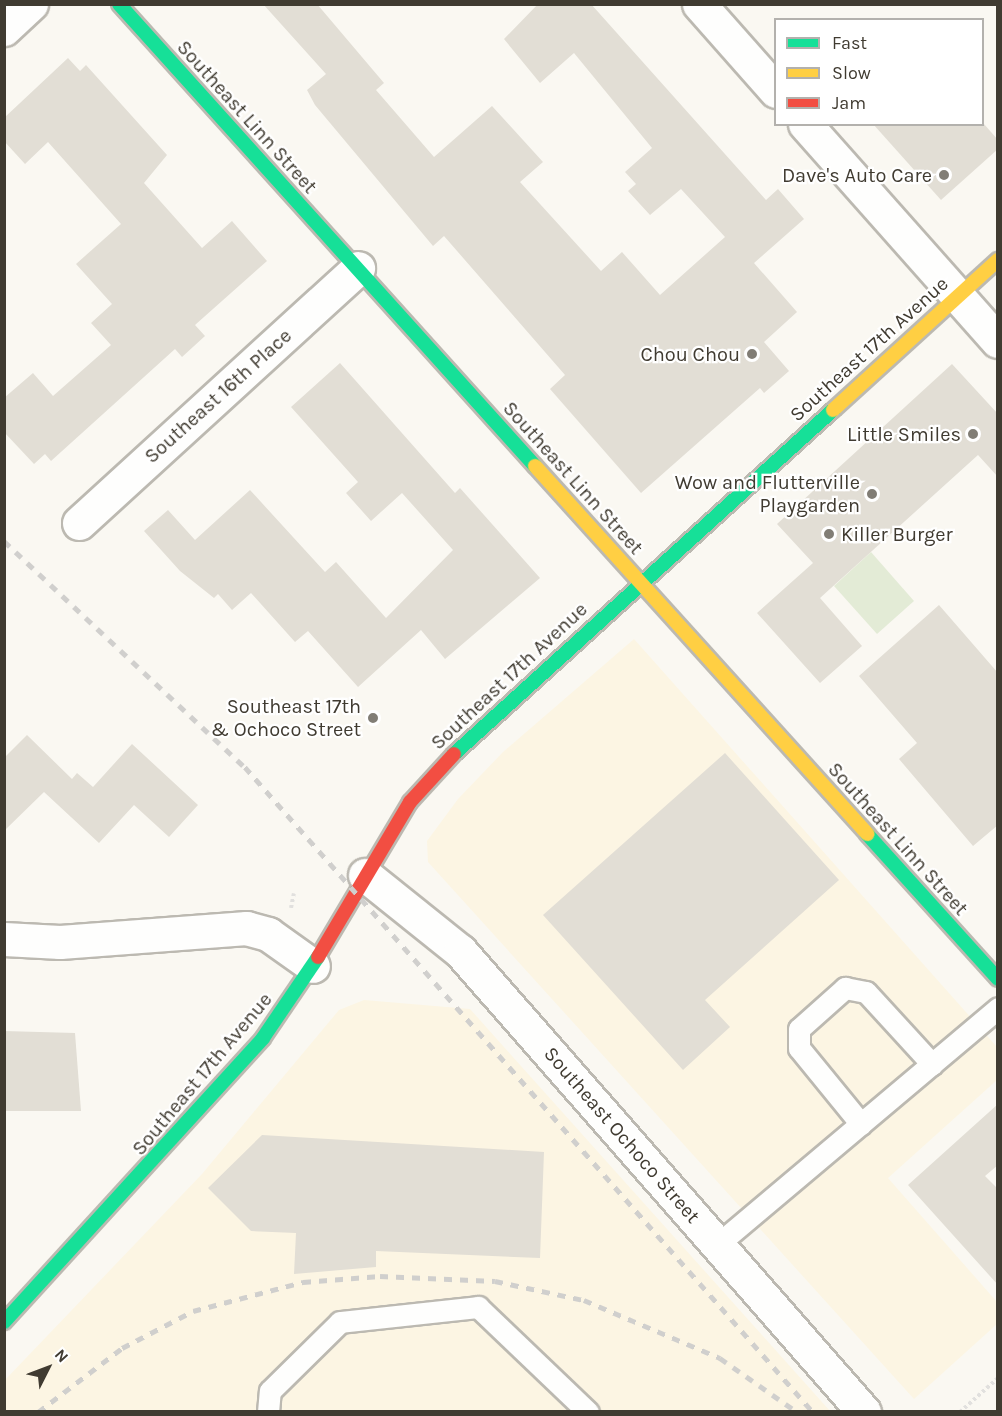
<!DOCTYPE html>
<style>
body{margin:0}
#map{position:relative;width:1002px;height:1416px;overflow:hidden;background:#faf8f2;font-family:Karla,sans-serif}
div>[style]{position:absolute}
.built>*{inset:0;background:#fcf5e3}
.green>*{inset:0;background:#e3ebd6}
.building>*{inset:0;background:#e2ded5}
.path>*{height:4px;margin-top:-2px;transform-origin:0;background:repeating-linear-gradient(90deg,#e1e0de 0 3px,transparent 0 6px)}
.roads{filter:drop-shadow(2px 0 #bcb9b1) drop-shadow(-2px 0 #bcb9b1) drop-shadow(0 2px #bcb9b1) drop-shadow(0 -2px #bcb9b1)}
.lane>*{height:21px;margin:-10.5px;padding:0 10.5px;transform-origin:10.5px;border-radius:10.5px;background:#fefefd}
.street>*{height:33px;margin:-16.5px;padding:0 16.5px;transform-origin:16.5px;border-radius:16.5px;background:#fefefd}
.fast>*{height:14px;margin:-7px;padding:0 7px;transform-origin:7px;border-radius:7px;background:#16e098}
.slow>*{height:14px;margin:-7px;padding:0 7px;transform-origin:7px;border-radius:7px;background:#ffcf43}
.jam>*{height:14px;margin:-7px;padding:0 7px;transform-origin:7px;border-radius:7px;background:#f24e42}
.rail>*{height:4.5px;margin-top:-2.25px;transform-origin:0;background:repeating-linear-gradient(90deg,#d0cfcd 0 8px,transparent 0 16px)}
.dots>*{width:16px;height:16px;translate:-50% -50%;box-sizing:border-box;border:3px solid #fff;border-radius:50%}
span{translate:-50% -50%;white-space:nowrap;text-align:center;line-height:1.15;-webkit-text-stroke:4.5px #fff;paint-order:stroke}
.street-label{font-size:20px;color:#403b31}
.poi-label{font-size:20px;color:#403b31}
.right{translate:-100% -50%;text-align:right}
.left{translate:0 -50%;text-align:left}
.frame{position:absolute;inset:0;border:6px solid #403b31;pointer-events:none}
.legend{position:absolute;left:774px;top:18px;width:210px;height:108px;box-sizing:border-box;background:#fff;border:2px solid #b3b1ad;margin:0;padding:8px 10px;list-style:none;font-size:18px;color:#403b31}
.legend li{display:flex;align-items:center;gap:12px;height:30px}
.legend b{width:30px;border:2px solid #b3b1ad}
.north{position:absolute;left:18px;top:1338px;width:60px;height:60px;-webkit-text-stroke:4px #fff;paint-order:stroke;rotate:48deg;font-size:16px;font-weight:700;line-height:24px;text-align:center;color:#403b31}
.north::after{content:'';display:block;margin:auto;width:21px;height:27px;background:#403b31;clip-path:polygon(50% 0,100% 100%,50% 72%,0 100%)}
</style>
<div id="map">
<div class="built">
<i style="clip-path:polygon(634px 639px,997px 1047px,997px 1080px,888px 1178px,997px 1302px,997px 1324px,914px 1399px,428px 862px,427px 841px,458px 799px,503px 752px)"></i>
<i style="clip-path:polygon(364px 1000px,470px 1009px,830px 1411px,5px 1412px,4px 1381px,202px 1174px,339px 1010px)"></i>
</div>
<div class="green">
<i style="clip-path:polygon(871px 552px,914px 601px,877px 634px,834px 586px)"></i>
</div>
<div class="building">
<i style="clip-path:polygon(263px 4px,317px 4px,384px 83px,376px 90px,434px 157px,492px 106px,543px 162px,520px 182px,601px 271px,622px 252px,660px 295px,725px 237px,681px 189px,650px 215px,628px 191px,636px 184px,625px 172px,652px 148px,574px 53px,540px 83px,504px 39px,538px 4px,591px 4px,766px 200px,778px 189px,804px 219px,754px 263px,797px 312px,764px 342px,789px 371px,764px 393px,760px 388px,641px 493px,550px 389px,565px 375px,444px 236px,433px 246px,315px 105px,307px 90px,326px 74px)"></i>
<i style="clip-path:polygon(68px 58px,80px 71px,86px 65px,167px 155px,144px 183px,202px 248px,232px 221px,267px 261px,195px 325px,205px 336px,182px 357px,175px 349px,51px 461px,45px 454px,34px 464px,4px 432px,4px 398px,33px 373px,53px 396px,111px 345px,91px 323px,112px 304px,76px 264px,121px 224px,48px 142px,25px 164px,4px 141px,4px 118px)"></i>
<i style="clip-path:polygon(873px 124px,984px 124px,998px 140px,998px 149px,941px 200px)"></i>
<i style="clip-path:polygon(340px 363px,455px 493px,460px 488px,540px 578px,445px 659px,421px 630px,358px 687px,308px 631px,295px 642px,251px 593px,232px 610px,218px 594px,214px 598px,180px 571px,144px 531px,168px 510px,195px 540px,250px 490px,325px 572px,336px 562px,386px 618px,453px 550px,402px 493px,371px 521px,346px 493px,358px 482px,291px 407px)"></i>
<i style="clip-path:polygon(952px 364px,998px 414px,998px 477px,978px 455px,820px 598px,862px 646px,820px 683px,757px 613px,813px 563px,777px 524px)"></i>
<i style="clip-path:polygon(939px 605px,998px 673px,998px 825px,973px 846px,899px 759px,917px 743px,859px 676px)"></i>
<i style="clip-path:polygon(27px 735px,72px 779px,77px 773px,93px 787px,132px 744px,198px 805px,169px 837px,134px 805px,99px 843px,44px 792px,4px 831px,4px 758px)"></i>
<i style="clip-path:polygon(725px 753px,839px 880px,705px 1000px,730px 1027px,683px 1070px,543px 915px)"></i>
<i style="clip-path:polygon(4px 1031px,75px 1033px,81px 1111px,4px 1111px)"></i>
<i style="clip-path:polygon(998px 1104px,998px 1165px,985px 1176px,998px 1189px,998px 1285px,908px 1185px)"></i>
<i style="clip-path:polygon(262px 1135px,544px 1152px,540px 1258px,376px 1251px,376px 1267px,294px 1274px,296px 1233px,251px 1231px,208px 1188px)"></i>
</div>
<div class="path">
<i style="left:291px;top:908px;width:15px;rotate:-79deg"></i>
<i style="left:960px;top:1412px;width:51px;rotate:-41.8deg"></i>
</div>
<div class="roads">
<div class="lane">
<i style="left:861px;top:1124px;width:98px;rotate:-129.2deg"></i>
<i style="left:799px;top:1048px;width:19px;rotate:-90deg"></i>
<i style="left:799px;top:1029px;width:62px;rotate:-41.7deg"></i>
<i style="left:845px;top:988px;width:21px;rotate:11deg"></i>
<i style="left:866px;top:992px;width:98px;rotate:47.5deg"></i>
<i style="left:718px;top:1244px;width:366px;rotate:-40.1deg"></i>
<i style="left:268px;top:1412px;width:21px;rotate:-85deg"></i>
<i style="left:270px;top:1391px;width:98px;rotate:-44.6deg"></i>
<i style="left:340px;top:1322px;width:139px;rotate:-6.2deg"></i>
<i style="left:478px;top:1307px;width:152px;rotate:43.7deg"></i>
</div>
<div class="street">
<i style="left:699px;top:4px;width:116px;rotate:48.5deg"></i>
<i style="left:4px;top:29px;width:37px;rotate:-43deg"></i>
<i style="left:805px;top:124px;width:290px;rotate:48.4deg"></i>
<i style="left:79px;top:523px;width:378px;rotate:-42.4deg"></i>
<i style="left:365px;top:875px;width:122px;rotate:38.7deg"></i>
<i style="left:460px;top:951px;width:613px;rotate:48.77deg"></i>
<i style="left:4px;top:939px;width:56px;rotate:3.1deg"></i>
<i style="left:60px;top:942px;width:187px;rotate:-4.3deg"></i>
<i style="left:246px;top:928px;width:23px;rotate:15deg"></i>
<i style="left:268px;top:934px;width:55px;rotate:35.4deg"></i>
</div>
<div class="fast">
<i style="left:119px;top:4px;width:622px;rotate:48deg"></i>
<i style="left:454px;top:754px;width:512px;rotate:-42.23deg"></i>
<i style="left:867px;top:834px;width:195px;rotate:47.9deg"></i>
<i style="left:4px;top:1322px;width:384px;rotate:-47.6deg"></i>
<i style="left:263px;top:1038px;width:98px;rotate:-55.8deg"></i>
</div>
<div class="slow">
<i style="left:833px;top:410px;width:223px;rotate:-42.3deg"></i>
<i style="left:535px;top:466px;width:496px;rotate:47.9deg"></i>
</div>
<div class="jam">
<i style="left:318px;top:957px;width:180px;rotate:-59.3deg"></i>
<i style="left:410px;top:802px;width:65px;rotate:-47.5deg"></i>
</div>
</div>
<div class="rail">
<i style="left:4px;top:541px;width:330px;rotate:43.2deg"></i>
<i style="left:245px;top:767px;width:859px;rotate:48.63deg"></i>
<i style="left:38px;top:1412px;width:106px;rotate:-37.3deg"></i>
<i style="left:122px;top:1348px;width:80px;rotate:-27.5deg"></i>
<i style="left:193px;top:1311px;width:114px;rotate:-14.8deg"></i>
<i style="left:303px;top:1282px;width:77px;rotate:-4.5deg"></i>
<i style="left:380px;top:1276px;width:115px;rotate:2.5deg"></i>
<i style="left:495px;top:1281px;width:91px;rotate:12.1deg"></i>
<i style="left:584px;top:1300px;width:148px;rotate:23.1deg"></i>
<i style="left:720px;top:1358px;width:94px;rotate:35deg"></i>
</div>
<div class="dots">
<i style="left:944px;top:175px;background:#817d75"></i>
<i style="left:752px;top:354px;background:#817d75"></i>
<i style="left:973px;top:434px;background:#817d75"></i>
<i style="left:872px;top:494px;background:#817d75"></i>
<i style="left:829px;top:534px;background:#817d75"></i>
<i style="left:373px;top:718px;background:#817d75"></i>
</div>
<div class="street-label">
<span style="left:247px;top:117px;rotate:48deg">Southeast Linn Street</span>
<span style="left:869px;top:349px;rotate:-42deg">Southeast 17th Avenue</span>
<span style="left:218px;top:396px;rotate:-42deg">Southeast 16th Place</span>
<span style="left:573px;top:478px;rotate:48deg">Southeast Linn Street</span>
<span style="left:509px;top:676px;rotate:-43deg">Southeast 17th Avenue</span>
<span style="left:898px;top:839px;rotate:48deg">Southeast Linn Street</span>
<span style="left:202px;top:1074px;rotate:-50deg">Southeast 17th Avenue</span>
<span style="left:622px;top:1135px;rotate:49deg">Southeast Ochoco Street</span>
</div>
<div class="poi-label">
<span class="right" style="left:932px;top:175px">Dave's Auto Care</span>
<span class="right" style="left:740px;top:354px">Chou Chou</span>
<span class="right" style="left:961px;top:434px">Little Smiles</span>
<span class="right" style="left:860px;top:494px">Wow and Flutterville<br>Playgarden</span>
<span class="left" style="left:841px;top:534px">Killer Burger</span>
<span class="right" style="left:361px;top:718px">Southeast 17th<br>&amp; Ochoco Street</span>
</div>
<div class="frame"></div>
<ul class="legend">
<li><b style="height:8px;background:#16e098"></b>Fast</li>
<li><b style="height:8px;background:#ffcf43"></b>Slow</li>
<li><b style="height:8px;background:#f24e42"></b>Jam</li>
</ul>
<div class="north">N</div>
</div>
